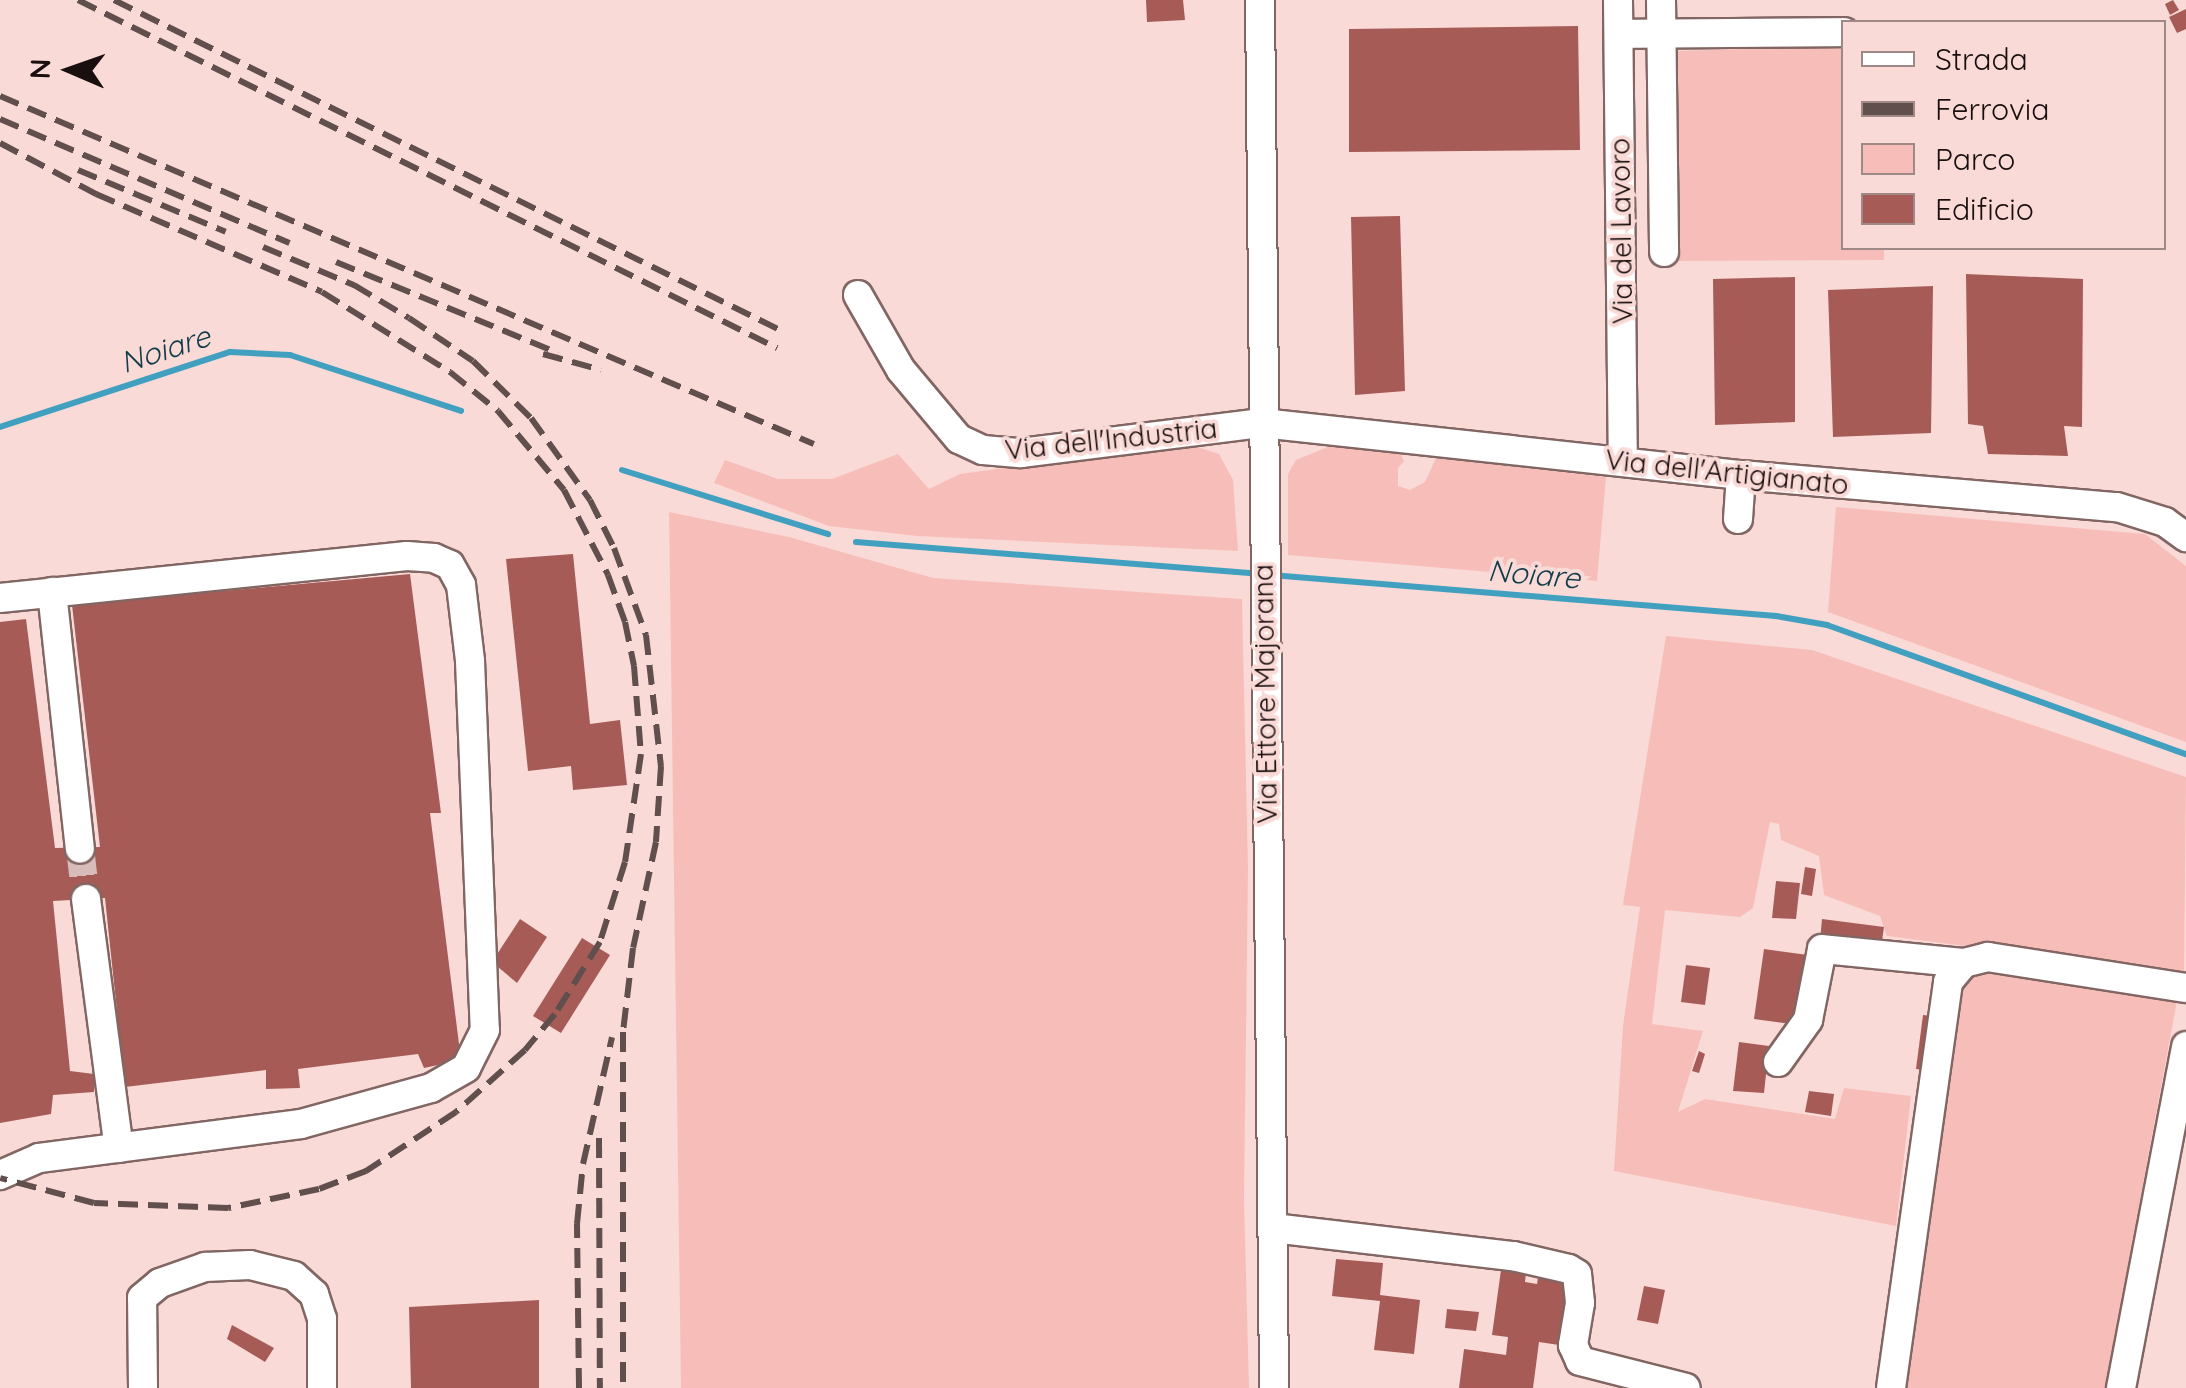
<!DOCTYPE html>
<style>
body{margin:0}
#map{position:relative;width:2186px;height:1388px;overflow:hidden;background:#f9dad7;font-family:Quicksand,sans-serif}
div>[style]{position:absolute}
.green>*{inset:0;background:#f7beb9}
.stream>*{height:6px;margin:-3px;padding:0 3px;transform-origin:3px;border-radius:3px;background:#41a0bf}
.building>*{inset:0;background:#a65b57}
.minor-tunnel>*{height:28px;margin-top:-14px;transform-origin:0;background:repeating-linear-gradient(90deg,#d7bcb9 0 28px,transparent 0 42px)}
.roads{filter:drop-shadow(2px 0 #816663) drop-shadow(-2px 0 #816663) drop-shadow(0 2px #816663) drop-shadow(0 -2px #816663)}
.minor>*{height:28px;margin:-14px;padding:0 14px;transform-origin:14px;border-radius:14px;background:#fff}
.rail>*{height:6px;margin-top:-3px;transform-origin:0;background:repeating-linear-gradient(90deg,#604f4d 0 20px,transparent 0 30px)}
span{translate:-50% -50%;white-space:nowrap;text-align:center;line-height:1.15;-webkit-text-stroke:8px #f9dad7;paint-order:stroke}
.street-label{font-size:28px;color:#190f0e}
.water-label{font-size:30px;color:#113c49;font-style:italic}
.legend{position:absolute;left:1841px;top:20px;width:325px;height:230px;box-sizing:border-box;background:#f9dad7;border:2px solid #9f8987;margin:0;padding:12px 18px;list-style:none;font-size:30px;color:#190f0e}
.legend li{display:flex;align-items:center;gap:20px;height:50px}
.legend b{width:50px;border:2px solid #9f8987}
.north{position:absolute;left:20px;top:20px;width:100px;height:100px;-webkit-text-stroke:8px #f9dad7;paint-order:stroke;rotate:272deg;font-size:28px;font-weight:700;line-height:40px;text-align:center;color:#190f0e}
.north::after{content:'';display:block;margin:auto;width:35px;height:45px;background:#190f0e;clip-path:polygon(50% 0,100% 100%,50% 72%,0 100%)}
</style>
<div id="map">
<div class="green">
<i style="clip-path:polygon(1843px 46px,1844px 248px,1884px 248px,1884px 260px,1678px 261px,1677px 51px)"></i>
<i style="clip-path:polygon(1185px 443px,1219px 454px,1233px 480px,1238px 551px,917px 536px,829px 526px,714px 483px,725px 460px,778px 479px,832px 479px,898px 454px,929px 489px,960px 474px)"></i>
<i style="clip-path:polygon(1335px 444px,1399px 451px,1404px 461px,1398px 468px,1398px 486px,1410px 490px,1425px 482px,1436px 458px,1606px 477px,1597px 581px,1288px 555px,1288px 474px,1296px 460px)"></i>
<i style="clip-path:polygon(1836px 507px,2145px 534px,2186px 566px,2186px 742px,1828px 612px)"></i>
<i style="clip-path:polygon(669px 512px,789px 537px,933px 578px,1242px 599px,1248px 869px,1244px 1198px,1249px 1388px,681px 1388px)"></i>
<i style="clip-path:polygon(1666px 636px,1812px 650px,2186px 777px,2184px 974px,1887px 936px,1880px 916px,1824px 895px,1819px 856px,1781px 840px,1779px 824px,1770px 822px,1753px 908px,1740px 917px,1665px 910px,1652px 1024px,1703px 1031px,1678px 1112px,1705px 1099px,1835px 1119px,1844px 1088px,1911px 1096px,1896px 1226px,1614px 1171px,1623px 1026px,1640px 907px,1623px 905px)"></i>
<i style="clip-path:polygon(1985px 967px,2179px 990px,2105px 1388px,1896px 1388px,1960px 977px)"></i>
</div>
<div class="stream">
<i style="left:0;top:427px;width:242px;rotate:-18.1deg"></i>
<i style="left:230px;top:352px;width:60px;rotate:2.9deg"></i>
<i style="left:290px;top:355px;width:180px;rotate:18.1deg"></i>
<i style="left:622px;top:470px;width:216px;rotate:17.3deg"></i>
<i style="left:856px;top:542px;width:404px;rotate:4.5deg"></i>
<i style="left:1271px;top:575px;width:507px;rotate:4.64deg"></i>
<i style="left:1776px;top:616px;width:52px;rotate:10deg"></i>
<i style="left:1827px;top:625px;width:381px;rotate:19.8deg"></i>
</div>
<div class="building">
<i style="clip-path:polygon(1146px 0,1183px 0,1185px 20px,1147px 22px)"></i>
<i style="clip-path:polygon(2173px 0,2179px 10px,2170px 15px,2165px 4px)"></i>
<i style="clip-path:polygon(2186px 9px,2186px 29px,2177px 33px,2169px 17px)"></i>
<i style="clip-path:polygon(1578px 26px,1580px 150px,1349px 152px,1349px 29px)"></i>
<i style="clip-path:polygon(1400px 216px,1405px 391px,1355px 395px,1351px 217px)"></i>
<i style="clip-path:polygon(1966px 274px,2083px 279px,2082px 427px,2064px 426px,2068px 456px,1988px 454px,1983px 426px,1968px 424px)"></i>
<i style="clip-path:polygon(1795px 277px,1795px 422px,1715px 425px,1713px 279px)"></i>
<i style="clip-path:polygon(1933px 286px,1931px 433px,1833px 437px,1828px 290px)"></i>
<i style="clip-path:polygon(573px 554px,590px 724px,620px 720px,627px 785px,573px 790px,571px 766px,528px 771px,506px 559px)"></i>
<i style="clip-path:polygon(410px 574px,441px 813px,430px 813px,461px 1060px,424px 1068px,418px 1054px,298px 1069px,300px 1088px,266px 1089px,266px 1070px,125px 1087px,105px 898px,53px 901px,70px 1071px,94px 1074px,94px 1092px,53px 1095px,51px 1114px,0 1123px,0 622px,26px 619px,55px 848px,100px 847px,72px 605px)"></i>
<i style="clip-path:polygon(1805px 867px,1816px 869px,1812px 896px,1801px 894px)"></i>
<i style="clip-path:polygon(1776px 881px,1800px 883px,1796px 919px,1772px 918px)"></i>
<i style="clip-path:polygon(520px 919px,547px 937px,517px 983px,492px 962px)"></i>
<i style="clip-path:polygon(1822px 919px,1884px 927px,1881px 948px,1820px 941px)"></i>
<i style="clip-path:polygon(582px 938px,610px 955px,561px 1033px,533px 1016px)"></i>
<i style="clip-path:polygon(1764px 949px,1808px 955px,1799px 1025px,1754px 1019px)"></i>
<i style="clip-path:polygon(1686px 965px,1710px 968px,1705px 1005px,1681px 1002px)"></i>
<i style="clip-path:polygon(1923px 1015px,1932px 1016px,1926px 1070px,1916px 1069px)"></i>
<i style="clip-path:polygon(1739px 1042px,1769px 1046px,1764px 1093px,1733px 1091px)"></i>
<i style="clip-path:polygon(1699px 1051px,1705px 1054px,1699px 1073px,1692px 1071px)"></i>
<i style="clip-path:polygon(1809px 1091px,1834px 1094px,1831px 1116px,1805px 1112px)"></i>
<i style="clip-path:polygon(1336px 1259px,1383px 1263px,1380px 1295px,1420px 1300px,1414px 1354px,1374px 1350px,1380px 1301px,1332px 1296px)"></i>
<i style="clip-path:polygon(1501px 1270px,1526px 1272px,1525px 1282px,1537px 1284px,1539px 1271px,1568px 1274px,1559px 1345px,1539px 1342px,1533px 1388px,1459px 1388px,1464px 1349px,1506px 1355px,1508px 1337px,1492px 1335px)"></i>
<i style="clip-path:polygon(1644px 1286px,1665px 1290px,1658px 1324px,1637px 1320px)"></i>
<i style="clip-path:polygon(539px 1300px,539px 1388px,411px 1388px,409px 1307px)"></i>
<i style="clip-path:polygon(1447px 1309px,1479px 1312px,1476px 1331px,1445px 1328px)"></i>
<i style="clip-path:polygon(232px 1325px,274px 1348px,265px 1362px,227px 1339px)"></i>
</div>
<div class="minor-tunnel">
<i style="left:80px;top:848px;width:51px;rotate:83.3deg"></i>
</div>
<div class="roads">
<div class="minor">
<i style="left:1260px;top:0;width:1388px;rotate:89.42deg"></i>
<i style="left:1618px;top:0;width:462px;rotate:89.4deg"></i>
<i style="left:1661px;top:0;width:252px;rotate:89.3deg"></i>
<i style="left:1619px;top:34px;width:225px;rotate:-0.5deg"></i>
<i style="left:858px;top:295px;width:86px;rotate:60.2deg"></i>
<i style="left:901px;top:370px;width:90px;rotate:50deg"></i>
<i style="left:959px;top:439px;width:26px;rotate:25deg"></i>
<i style="left:983px;top:450px;width:38px;rotate:5deg"></i>
<i style="left:1021px;top:453px;width:243px;rotate:-7.1deg"></i>
<i style="left:1262px;top:423px;width:482px;rotate:6.2deg"></i>
<i style="left:1741px;top:475px;width:377px;rotate:4.9deg"></i>
<i style="left:2117px;top:507px;width:50px;rotate:17.4deg"></i>
<i style="left:2165px;top:522px;width:26px;rotate:36deg"></i>
<i style="left:1738px;top:519px;width:44px;rotate:-86.1deg"></i>
<i style="left:52px;top:592px;width:258px;rotate:83.8deg"></i>
<i style="left:0;top:598px;width:409px;rotate:-5.9deg"></i>
<i style="left:407px;top:556px;width:27px;rotate:4deg"></i>
<i style="left:434px;top:558px;width:17px;rotate:24deg"></i>
<i style="left:450px;top:565px;width:23px;rotate:61deg"></i>
<i style="left:461px;top:585px;width:77px;rotate:83.2deg"></i>
<i style="left:470px;top:661px;width:369px;rotate:87.7deg"></i>
<i style="left:485px;top:1030px;width:42px;rotate:116.6deg"></i>
<i style="left:466px;top:1068px;width:40px;rotate:150.3deg"></i>
<i style="left:431px;top:1088px;width:135px;rotate:164.5deg"></i>
<i style="left:301px;top:1124px;width:264px;rotate:172.6deg"></i>
<i style="left:39px;top:1158px;width:43px;rotate:156.4deg"></i>
<i style="left:86px;top:899px;width:251px;rotate:82.5deg"></i>
<i style="left:1778px;top:1062px;width:52px;rotate:-54.5deg"></i>
<i style="left:1808px;top:1020px;width:72px;rotate:-78.8deg"></i>
<i style="left:1822px;top:949px;width:143px;rotate:5.6deg"></i>
<i style="left:1273px;top:1228px;width:242px;rotate:6.7deg"></i>
<i style="left:1513px;top:1256px;width:57px;rotate:13.1deg"></i>
<i style="left:1569px;top:1269px;width:9px;rotate:32deg"></i>
<i style="left:1577px;top:1274px;width:29px;rotate:84deg"></i>
<i style="left:1580px;top:1303px;width:43px;rotate:99.5deg"></i>
<i style="left:1573px;top:1345px;width:17px;rotate:66deg"></i>
<i style="left:1580px;top:1361px;width:109px;rotate:14.3deg"></i>
<i style="left:143px;top:1388px;width:90px;rotate:-90.6deg"></i>
<i style="left:142px;top:1298px;width:23px;rotate:-40deg"></i>
<i style="left:160px;top:1283px;width:48px;rotate:-19.6deg"></i>
<i style="left:205px;top:1267px;width:45px;rotate:-2.5deg"></i>
<i style="left:250px;top:1265px;width:45px;rotate:14deg"></i>
<i style="left:294px;top:1276px;width:27px;rotate:42deg"></i>
<i style="left:314px;top:1294px;width:26px;rotate:72deg"></i>
<i style="left:322px;top:1319px;width:69px;rotate:90deg"></i>
<i style="left:1891px;top:1388px;width:410px;rotate:-82deg"></i>
<i style="left:1948px;top:982px;width:25px;rotate:-50deg"></i>
<i style="left:1964px;top:963px;width:25px;rotate:-14deg"></i>
<i style="left:1988px;top:957px;width:200px;rotate:8.9deg"></i>
<i style="left:2121px;top:1388px;width:348px;rotate:-79.2deg"></i>
</div>
</div>
<div class="rail">
<i style="left:78px;top:0;width:781px;rotate:26.47deg"></i>
<i style="left:114px;top:0;width:748px;rotate:26.36deg"></i>
<i style="left:0;top:96px;width:885px;rotate:23.15deg"></i>
<i style="left:0;top:119px;width:315px;rotate:23.2deg"></i>
<i style="left:0;top:143px;width:109px;rotate:28deg"></i>
<i style="left:96px;top:194px;width:246px;rotate:23.4deg"></i>
<i style="left:322px;top:292px;width:151px;rotate:32deg"></i>
<i style="left:450px;top:372px;width:62px;rotate:39.1deg"></i>
<i style="left:498px;top:411px;width:103px;rotate:50.1deg"></i>
<i style="left:564px;top:490px;width:96px;rotate:62.6deg"></i>
<i style="left:608px;top:575px;width:50px;rotate:70.1deg"></i>
<i style="left:625px;top:622px;width:45px;rotate:78.4deg"></i>
<i style="left:634px;top:666px;width:88px;rotate:85.5deg"></i>
<i style="left:641px;top:754px;width:109px;rotate:98.4deg"></i>
<i style="left:625px;top:862px;width:84px;rotate:107.4deg"></i>
<i style="left:600px;top:942px;width:85px;rotate:122deg"></i>
<i style="left:555px;top:1014px;width:47px;rotate:129.8deg"></i>
<i style="left:525px;top:1050px;width:93px;rotate:138.1deg"></i>
<i style="left:456px;top:1112px;width:108px;rotate:146.8deg"></i>
<i style="left:366px;top:1171px;width:50px;rotate:159deg"></i>
<i style="left:319px;top:1189px;width:93px;rotate:168.2deg"></i>
<i style="left:228px;top:1208px;width:134px;rotate:-177.9deg"></i>
<i style="left:94px;top:1203px;width:97px;rotate:-165.1deg"></i>
<i style="left:78px;top:170px;width:160px;rotate:22.7deg"></i>
<i style="left:263px;top:247px;width:99px;rotate:22.7deg"></i>
<i style="left:354px;top:285px;width:64px;rotate:31deg"></i>
<i style="left:409px;top:318px;width:77px;rotate:33.9deg"></i>
<i style="left:473px;top:361px;width:81px;rotate:44.5deg"></i>
<i style="left:531px;top:418px;width:101px;rotate:54.3deg"></i>
<i style="left:590px;top:500px;width:54px;rotate:63.4deg"></i>
<i style="left:614px;top:548px;width:93px;rotate:69.8deg"></i>
<i style="left:646px;top:635px;width:132px;rotate:83.5deg"></i>
<i style="left:661px;top:766px;width:76px;rotate:93.8deg"></i>
<i style="left:656px;top:842px;width:108px;rotate:102.2deg"></i>
<i style="left:633px;top:948px;width:85px;rotate:96.8deg"></i>
<i style="left:623px;top:1032px;width:356px;rotate:90deg"></i>
<i style="left:336px;top:262px;width:240px;rotate:22.3deg"></i>
<i style="left:543px;top:354px;width:60px;rotate:15.4deg"></i>
<i style="left:599px;top:1138px;width:250px;rotate:89.8deg"></i>
<i style="left:579px;top:1388px;width:164px;rotate:-90.7deg"></i>
<i style="left:577px;top:1224px;width:60px;rotate:-84.3deg"></i>
<i style="left:583px;top:1164px;width:130px;rotate:-77.1deg"></i>
</div>
<div class="street-label">
<span style="left:1621px;top:231px;rotate:-91deg">Via del Lavoro</span>
<span style="left:1111px;top:439px;rotate:-6deg">Via dell'Industria</span>
<span style="left:1727px;top:472px;rotate:6deg">Via dell'Artigianato</span>
<span style="left:1265px;top:694px;rotate:-91deg">Via Ettore Majorana</span>
</div>
<div class="water-label">
<span style="left:165px;top:349px;rotate:-18deg">Noiare</span>
<span style="left:1534px;top:574px;rotate:5deg">Noiare</span>
</div>
<ul class="legend">
<li><b style="height:12px;background:#fff"></b>Strada</li>
<li><b style="height:12px;background:#604f4d"></b>Ferrovia</li>
<li><b style="height:28px;background:#f7beb9"></b>Parco</li>
<li><b style="height:28px;background:#a65b57"></b>Edificio</li>
</ul>
<div class="north">N</div>
</div>
